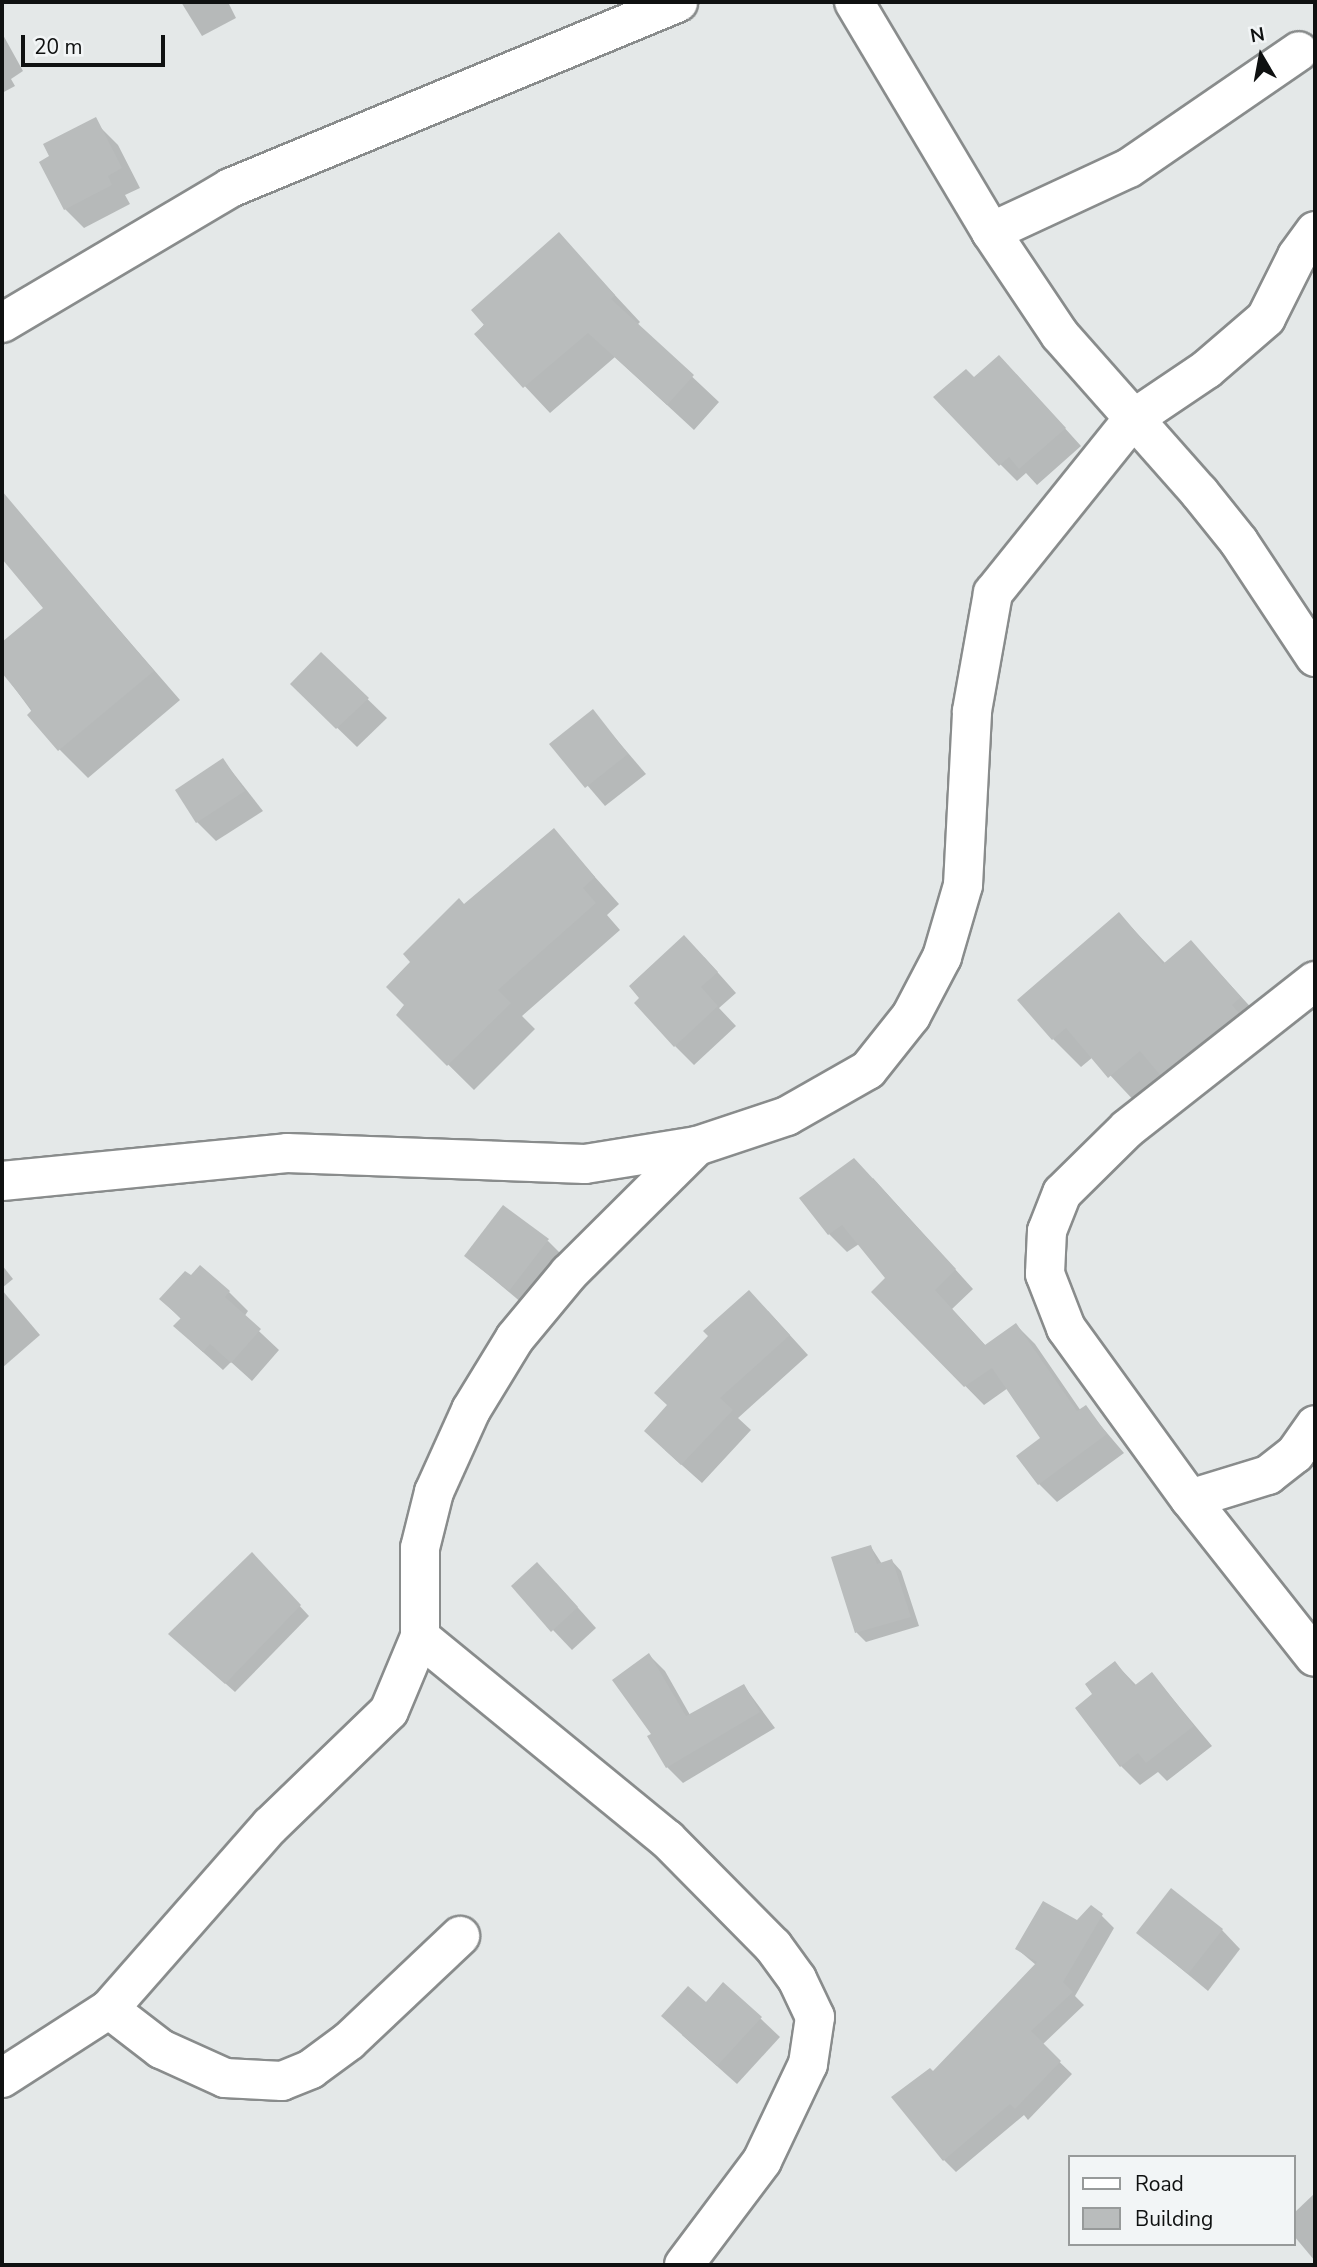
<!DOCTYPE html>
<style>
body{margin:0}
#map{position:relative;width:1317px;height:2267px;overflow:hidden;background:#e4e8e8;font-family:"Nunito Sans",sans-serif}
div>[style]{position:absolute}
.shadow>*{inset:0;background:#0003}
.building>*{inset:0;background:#b9bcbc}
.roads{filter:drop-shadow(2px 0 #898c8c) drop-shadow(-2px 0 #898c8c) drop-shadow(0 2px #898c8c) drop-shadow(0 -2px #898c8c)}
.minor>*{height:38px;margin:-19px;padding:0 19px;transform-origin:19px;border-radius:19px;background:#fff}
span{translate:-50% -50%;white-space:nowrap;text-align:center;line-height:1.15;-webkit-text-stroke:6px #f2f5f6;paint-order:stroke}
.frame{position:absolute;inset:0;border:4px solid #0f1111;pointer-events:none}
.legend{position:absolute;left:1068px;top:2155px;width:228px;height:91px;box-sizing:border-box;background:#f2f5f6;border:2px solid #979a9a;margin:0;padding:9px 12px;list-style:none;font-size:21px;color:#0f1111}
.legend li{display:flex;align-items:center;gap:14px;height:35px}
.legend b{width:35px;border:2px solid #979a9a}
.north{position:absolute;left:1226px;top:21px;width:70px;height:70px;-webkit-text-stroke:5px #f2f5f6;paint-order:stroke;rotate:350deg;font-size:19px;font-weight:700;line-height:28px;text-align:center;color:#0f1111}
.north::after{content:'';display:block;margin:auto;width:24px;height:32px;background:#0f1111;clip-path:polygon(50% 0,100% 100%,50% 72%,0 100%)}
.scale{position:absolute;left:21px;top:35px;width:144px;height:32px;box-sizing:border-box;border:4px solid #0f1111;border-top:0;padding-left:9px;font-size:21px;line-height:24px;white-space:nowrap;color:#0f1111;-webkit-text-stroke:5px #f2f5f6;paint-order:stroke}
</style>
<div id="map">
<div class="shadow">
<i style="clip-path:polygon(181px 2px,228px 2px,236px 18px,202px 36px)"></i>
<i style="clip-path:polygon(2px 33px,23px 71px,11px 79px,15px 86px,2px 93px)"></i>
<i style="clip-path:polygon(98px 125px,118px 145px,140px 188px,125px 195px,130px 204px,84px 228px,65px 209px,52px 157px)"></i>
<i style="clip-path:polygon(559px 235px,640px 322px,637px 325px,719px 402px,694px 430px,615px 357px,550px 413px,476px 334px)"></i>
<i style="clip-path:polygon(1016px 374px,1081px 446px,1037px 485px,1026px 473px,1017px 481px,1000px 464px,974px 379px)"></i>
<i style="clip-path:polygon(18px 513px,180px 700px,88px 778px,60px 750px,2px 671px,2px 645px,45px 608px,2px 557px,2px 527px)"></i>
<i style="clip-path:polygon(321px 654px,387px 718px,357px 747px,292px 684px)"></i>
<i style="clip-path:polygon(593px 712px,646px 774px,605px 806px,552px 744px)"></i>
<i style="clip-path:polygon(223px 760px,263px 811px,216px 841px,197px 822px)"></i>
<i style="clip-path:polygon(554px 831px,619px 904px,607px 915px,620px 930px,522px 1016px,535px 1029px,474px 1090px,398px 1015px,407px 1005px,413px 962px,464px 906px)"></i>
<i style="clip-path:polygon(1119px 914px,1166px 964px,1191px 942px,1268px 1026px,1138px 1105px,1093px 1057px,1081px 1067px,1053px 1039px)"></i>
<i style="clip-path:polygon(704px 957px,736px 993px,719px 1008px,736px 1026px,694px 1065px,675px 1046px)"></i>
<i style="clip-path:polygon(873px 1178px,973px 1289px,952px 1309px,986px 1346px,1016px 1325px,1035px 1344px,1081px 1411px,1085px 1407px,1124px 1453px,1057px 1502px,1039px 1484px,1043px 1439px,1008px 1388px,984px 1405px,873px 1292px,887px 1279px,859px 1244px,847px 1252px,829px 1234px)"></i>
<i style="clip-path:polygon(548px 1241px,567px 1260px,529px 1309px,466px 1256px)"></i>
<i style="clip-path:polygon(2px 1265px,13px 1279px,2px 1288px)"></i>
<i style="clip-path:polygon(2px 1290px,40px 1335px,2px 1368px)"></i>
<i style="clip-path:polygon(229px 1292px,248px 1311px,244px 1317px,279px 1350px,252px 1381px,231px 1362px,223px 1370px,195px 1345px,176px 1326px,182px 1320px,161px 1299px)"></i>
<i style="clip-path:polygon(768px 1311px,808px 1355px,738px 1418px,751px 1430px,702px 1483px,665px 1450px)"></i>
<i style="clip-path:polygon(871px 1547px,882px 1564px,892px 1561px,901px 1571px,919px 1626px,866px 1642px,857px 1633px,833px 1558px)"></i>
<i style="clip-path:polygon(261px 1564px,309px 1616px,235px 1692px,180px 1643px)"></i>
<i style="clip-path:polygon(556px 1583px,596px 1628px,572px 1650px,553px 1630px)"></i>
<i style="clip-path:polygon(649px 1655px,665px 1671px,690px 1715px,744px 1686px,775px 1728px,683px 1783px,667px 1767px,654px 1735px)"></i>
<i style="clip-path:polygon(1115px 1663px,1137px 1686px,1152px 1674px,1212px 1746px,1167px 1781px,1158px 1772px,1140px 1785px,1121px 1766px,1095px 1694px)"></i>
<i style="clip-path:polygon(1101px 1915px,1114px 1928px,1075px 1996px,1084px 2005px,1042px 2045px,1072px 2074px,1028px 2120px,1024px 2115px,956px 2172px,944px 2160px,933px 2073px,1036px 1965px,1017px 1949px)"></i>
<i style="clip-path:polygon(1222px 1930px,1240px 1949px,1208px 1991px,1138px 1933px)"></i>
<i style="clip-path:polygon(706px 2005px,760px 2018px,780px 2037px,737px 2084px,682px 2035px)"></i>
<i style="clip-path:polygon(1315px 2193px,1315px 2261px,1294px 2236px,1294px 2213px)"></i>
</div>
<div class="building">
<i style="clip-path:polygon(96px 117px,122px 168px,108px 176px,112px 185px,64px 210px,39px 162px,49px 156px,43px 144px)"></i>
<i style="clip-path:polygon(559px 232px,615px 295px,611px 299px,694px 375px,667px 405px,588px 333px,523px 388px,474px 334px,484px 325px,471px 310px)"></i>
<i style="clip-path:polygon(999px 355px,1066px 428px,1019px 469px,1009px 457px,999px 466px,933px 397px,966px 369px,974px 377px)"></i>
<i style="clip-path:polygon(2px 491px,154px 671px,58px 751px,27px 715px,32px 710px,2px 673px,2px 642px,43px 608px,2px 559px)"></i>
<i style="clip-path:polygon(321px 652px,369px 698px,336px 729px,290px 684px)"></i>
<i style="clip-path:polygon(593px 709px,628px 754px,585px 788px,549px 744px)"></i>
<i style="clip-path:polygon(223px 758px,245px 791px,196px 823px,175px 790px)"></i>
<i style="clip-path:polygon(554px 828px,595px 877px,583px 888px,596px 903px,498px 990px,511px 1003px,447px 1066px,396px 1015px,404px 1005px,386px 987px,410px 962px,403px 954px,459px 898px,464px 904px)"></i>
<i style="clip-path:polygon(1119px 912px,1163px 964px,1191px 940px,1241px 997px,1232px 1005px,1239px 1013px,1160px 1075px,1140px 1051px,1108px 1078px,1066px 1028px,1052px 1040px,1017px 1000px)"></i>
<i style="clip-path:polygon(684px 935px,718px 972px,701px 987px,718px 1006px,674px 1047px,634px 1003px,639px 998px,629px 986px)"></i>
<i style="clip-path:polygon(854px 1158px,956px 1269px,935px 1290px,985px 1345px,1016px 1323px,1077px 1411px,1086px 1405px,1107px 1434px,1038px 1485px,1016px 1456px,1040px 1438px,992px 1368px,964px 1387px,871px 1292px,885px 1278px,842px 1225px,828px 1235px,799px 1198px)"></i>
<i style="clip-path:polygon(503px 1205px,549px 1239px,509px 1291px,464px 1256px)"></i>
<i style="clip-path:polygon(200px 1265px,230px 1291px,225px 1297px,261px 1329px,231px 1363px,210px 1344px,203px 1352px,173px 1326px,181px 1318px,159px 1299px,185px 1271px,191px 1275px)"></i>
<i style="clip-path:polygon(749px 1290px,790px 1335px,720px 1398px,733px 1410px,681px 1465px,644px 1431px,667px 1405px,654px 1393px,708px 1336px,703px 1331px)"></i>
<i style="clip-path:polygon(871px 1545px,877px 1564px,892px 1559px,911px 1617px,855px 1633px,831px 1557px)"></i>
<i style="clip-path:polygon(252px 1552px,301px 1605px,225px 1684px,168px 1634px)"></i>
<i style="clip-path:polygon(537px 1562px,578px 1607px,551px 1632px,511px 1586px)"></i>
<i style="clip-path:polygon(649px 1653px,686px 1716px,744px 1684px,760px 1712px,666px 1768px,647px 1736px,651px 1734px,612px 1680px)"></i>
<i style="clip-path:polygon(1115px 1661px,1134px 1686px,1152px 1672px,1194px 1726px,1146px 1763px,1138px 1753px,1120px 1767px,1075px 1708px,1092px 1694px,1085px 1684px)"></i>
<i style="clip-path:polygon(1171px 1888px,1223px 1929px,1188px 1974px,1136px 1933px)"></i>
<i style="clip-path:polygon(1043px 1901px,1077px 1920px,1091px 1905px,1103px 1914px,1063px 1982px,1073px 1992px,1031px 2031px,1061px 2061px,1015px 2109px,1010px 2104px,943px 2161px,891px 2097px,930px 2068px,933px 2071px,1037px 1962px,1015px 1949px)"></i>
<i style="clip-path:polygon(723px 1982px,762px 2017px,717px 2066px,661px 2016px,688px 1986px,706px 2002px)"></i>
</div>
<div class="roads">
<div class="minor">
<i style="left:854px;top:2px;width:268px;rotate:59.2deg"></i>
<i style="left:991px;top:232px;width:124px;rotate:56.2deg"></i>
<i style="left:1060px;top:335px;width:210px;rotate:48.5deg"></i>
<i style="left:1199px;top:492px;width:64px;rotate:51.3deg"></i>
<i style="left:1239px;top:542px;width:138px;rotate:56.5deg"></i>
<i style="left:991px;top:232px;width:152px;rotate:-24.9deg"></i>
<i style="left:1129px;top:168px;width:206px;rotate:-34.5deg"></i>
<i style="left:2px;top:323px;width:265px;rotate:-30.6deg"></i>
<i style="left:230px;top:188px;width:485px;rotate:-22.5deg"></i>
<i style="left:1315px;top:981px;width:239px;rotate:141.8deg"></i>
<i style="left:1127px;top:1129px;width:91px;rotate:135.4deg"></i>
<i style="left:1062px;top:1193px;width:41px;rotate:111.5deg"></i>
<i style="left:1047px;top:1231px;width:43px;rotate:92.7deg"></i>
<i style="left:1045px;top:1274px;width:58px;rotate:68.7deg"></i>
<i style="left:1066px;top:1328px;width:211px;rotate:54.1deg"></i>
<i style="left:1190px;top:1499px;width:201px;rotate:51.7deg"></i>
<i style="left:2px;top:1181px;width:286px;rotate:-5.6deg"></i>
<i style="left:287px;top:1153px;width:298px;rotate:2.1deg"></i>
<i style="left:585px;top:1164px;width:113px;rotate:-9.1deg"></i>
<i style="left:697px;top:1146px;width:95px;rotate:-18.4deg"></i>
<i style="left:787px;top:1116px;width:93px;rotate:-29.6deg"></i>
<i style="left:868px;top:1070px;width:69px;rotate:-51.5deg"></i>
<i style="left:911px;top:1016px;width:67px;rotate:-62.3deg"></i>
<i style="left:942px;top:957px;width:75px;rotate:-73.7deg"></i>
<i style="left:963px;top:885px;width:174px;rotate:-87deg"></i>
<i style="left:972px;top:711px;width:120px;rotate:-79.9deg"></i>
<i style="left:993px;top:593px;width:223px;rotate:-51.2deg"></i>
<i style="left:1133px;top:419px;width:89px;rotate:-34deg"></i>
<i style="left:1207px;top:369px;width:78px;rotate:-40.8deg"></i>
<i style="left:1266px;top:318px;width:69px;rotate:-63.4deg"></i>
<i style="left:1297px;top:256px;width:31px;rotate:-54deg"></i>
<i style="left:1190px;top:1499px;width:82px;rotate:-17.1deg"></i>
<i style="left:1268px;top:1475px;width:34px;rotate:-38deg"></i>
<i style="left:1295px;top:1454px;width:35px;rotate:-55deg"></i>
<i style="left:420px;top:1637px;width:319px;rotate:39.3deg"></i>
<i style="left:667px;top:1839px;width:151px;rotate:45.3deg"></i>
<i style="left:773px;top:1946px;width:41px;rotate:54deg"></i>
<i style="left:797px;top:1979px;width:42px;rotate:64.7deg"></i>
<i style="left:815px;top:2017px;width:48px;rotate:98.5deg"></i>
<i style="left:808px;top:2064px;width:107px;rotate:115.4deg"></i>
<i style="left:762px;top:2161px;width:130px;rotate:126.9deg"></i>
<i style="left:109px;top:2009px;width:66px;rotate:37.6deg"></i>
<i style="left:161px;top:2049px;width:70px;rotate:24.4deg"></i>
<i style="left:225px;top:2078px;width:57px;rotate:3deg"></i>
<i style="left:282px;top:2081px;width:31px;rotate:-22deg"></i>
<i style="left:311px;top:2069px;width:47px;rotate:-36.4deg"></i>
<i style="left:349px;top:2041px;width:153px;rotate:-43.4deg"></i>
<i style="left:2px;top:2078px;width:127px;rotate:-32.8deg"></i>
<i style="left:109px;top:2009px;width:244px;rotate:-48.7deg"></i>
<i style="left:270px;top:1826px;width:165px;rotate:-44deg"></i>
<i style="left:389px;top:1711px;width:80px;rotate:-67.3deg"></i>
<i style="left:420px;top:1637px;width:89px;rotate:-90deg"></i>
<i style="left:420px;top:1548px;width:58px;rotate:-76deg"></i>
<i style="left:434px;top:1492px;width:90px;rotate:-65.7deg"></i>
<i style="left:471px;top:1410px;width:84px;rotate:-58.6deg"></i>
<i style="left:515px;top:1338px;width:85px;rotate:-50.3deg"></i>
<i style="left:569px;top:1273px;width:180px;rotate:-44.8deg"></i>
</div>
</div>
<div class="frame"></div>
<ul class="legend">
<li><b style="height:9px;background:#fff"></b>Road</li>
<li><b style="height:19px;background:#b9bcbc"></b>Building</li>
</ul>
<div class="north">N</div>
<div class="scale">20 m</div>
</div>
